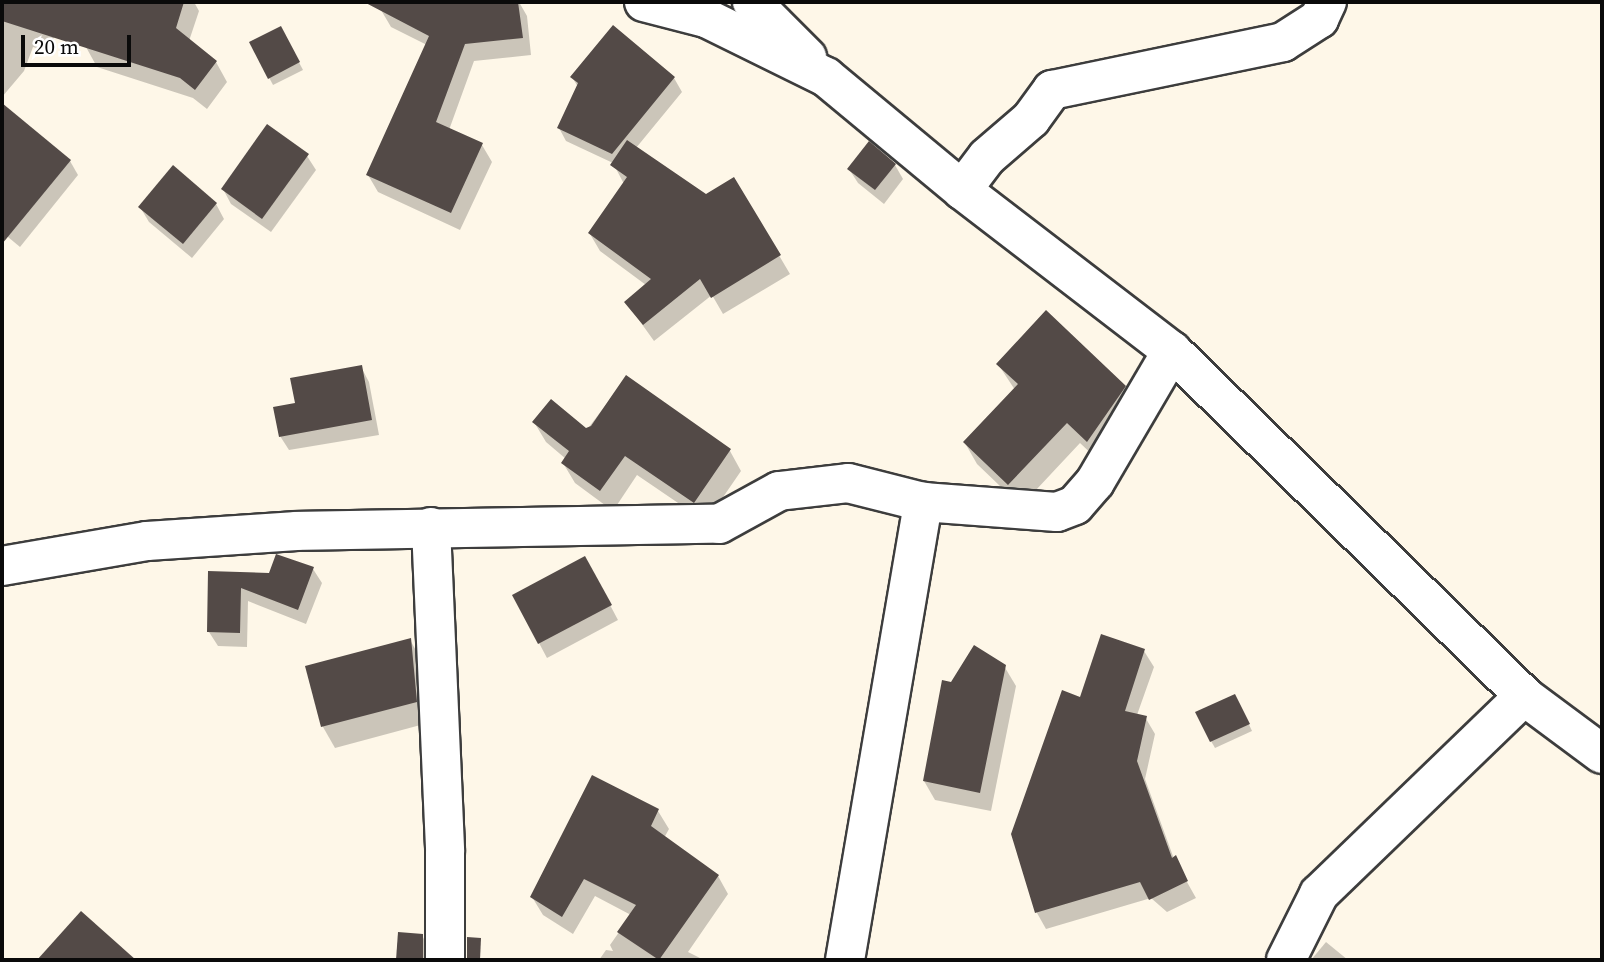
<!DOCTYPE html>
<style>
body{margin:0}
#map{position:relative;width:1604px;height:962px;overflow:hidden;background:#fef7e8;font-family:"Source Serif 4",serif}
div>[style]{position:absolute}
.shadow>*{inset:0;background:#0003}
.building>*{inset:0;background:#534a47}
.roads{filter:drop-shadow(2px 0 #3d3d3d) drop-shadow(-2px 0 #3d3d3d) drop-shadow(0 2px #3d3d3d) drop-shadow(0 -2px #3d3d3d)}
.minor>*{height:38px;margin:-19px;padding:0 19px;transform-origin:19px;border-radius:19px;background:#fff}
span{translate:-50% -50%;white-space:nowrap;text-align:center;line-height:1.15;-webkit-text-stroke:7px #fff;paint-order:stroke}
.frame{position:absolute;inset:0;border:4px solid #0a0a0a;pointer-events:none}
.scale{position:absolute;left:21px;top:35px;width:110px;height:32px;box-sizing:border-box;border:4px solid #0a0a0a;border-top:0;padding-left:9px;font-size:21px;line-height:24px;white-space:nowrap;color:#0a0a0a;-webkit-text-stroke:5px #fff;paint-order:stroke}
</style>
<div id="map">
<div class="shadow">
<i style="clip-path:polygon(2px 2px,86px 2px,43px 50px,33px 47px,24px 71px,2px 97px)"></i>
<i style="clip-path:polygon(116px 2px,194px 2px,199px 11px,189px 41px,216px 62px,227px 82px,207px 109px,193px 98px,97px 67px,86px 47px,120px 5px)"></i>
<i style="clip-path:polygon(385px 2px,519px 2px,527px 16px,531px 55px,474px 61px,449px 130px,482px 145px,492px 162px,460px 230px,378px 192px,368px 175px,427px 45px,391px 27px,381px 10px)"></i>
<i style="clip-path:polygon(281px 28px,303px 70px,273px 85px,251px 43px)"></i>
<i style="clip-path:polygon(613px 28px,674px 78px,682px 92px,636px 148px,706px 196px,734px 179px,790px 274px,723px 314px,712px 295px,654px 341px,626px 302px,646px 285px,600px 251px,590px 234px,624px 184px,613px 163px,566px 141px,559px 128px,578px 87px,572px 77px)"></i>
<i style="clip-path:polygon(24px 123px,70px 161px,78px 175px,20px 247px,2px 232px,2px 150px)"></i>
<i style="clip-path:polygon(307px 156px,316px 170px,271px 232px,231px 204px,223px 189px)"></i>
<i style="clip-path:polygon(895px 165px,903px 179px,884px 204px,858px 183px,849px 169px)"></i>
<i style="clip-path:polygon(173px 168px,216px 204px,224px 219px,192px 258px,149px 222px,140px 207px)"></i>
<i style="clip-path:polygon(998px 364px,1125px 387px,1137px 408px,1100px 462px,1080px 443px,1021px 506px,977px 464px,965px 443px,1015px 390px)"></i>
<i style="clip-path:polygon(361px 367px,369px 382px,379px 435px,289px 450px,280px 436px,297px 405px)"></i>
<i style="clip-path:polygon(626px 378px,730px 451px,741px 471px,706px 522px,637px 475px,613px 511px,575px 483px,563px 463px,566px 459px,546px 442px,534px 422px,586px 431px)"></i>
<i style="clip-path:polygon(585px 558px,618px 620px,547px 658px,539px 643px)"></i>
<i style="clip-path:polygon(313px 569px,322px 583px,306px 624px,248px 601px,247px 647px,218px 646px,209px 632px,210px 573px,270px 575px)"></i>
<i style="clip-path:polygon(410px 640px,422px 661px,428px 723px,335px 748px,323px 727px,307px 667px)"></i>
<i style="clip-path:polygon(1144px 651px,1154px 667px,1137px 715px,1145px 717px,1155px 734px,1145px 779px,1174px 859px,1196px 898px,1167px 912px,1151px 898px,1046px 929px,1037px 913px,1013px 834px,1081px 699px)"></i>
<i style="clip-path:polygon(1004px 666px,1016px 686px,991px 811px,935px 800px,924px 781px,951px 684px)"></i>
<i style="clip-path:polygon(1239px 703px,1252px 731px,1215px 748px,1211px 741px)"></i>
<i style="clip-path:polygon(592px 777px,658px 811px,669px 829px,664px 838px,718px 876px,728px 894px,688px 952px,704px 960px,599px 960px,606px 950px,613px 951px,610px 945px,631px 915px,595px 896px,573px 934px,543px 915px,532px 897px)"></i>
<i style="clip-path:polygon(400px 933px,422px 935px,434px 960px,398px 960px)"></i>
<i style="clip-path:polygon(1326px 942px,1348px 960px,1311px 960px)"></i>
</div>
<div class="building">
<i style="clip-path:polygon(2px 2px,184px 2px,176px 28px,217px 61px,195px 90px,180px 78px,2px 21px)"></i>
<i style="clip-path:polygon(364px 2px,518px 2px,523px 38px,465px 44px,436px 122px,483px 143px,451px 213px,366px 175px,429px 36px)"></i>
<i style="clip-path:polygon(613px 25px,675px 77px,612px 154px,557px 128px,578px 83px,570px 77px)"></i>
<i style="clip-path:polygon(281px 26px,300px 62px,268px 79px,249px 42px)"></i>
<i style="clip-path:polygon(2px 103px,71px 160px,2px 244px)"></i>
<i style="clip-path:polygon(267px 124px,309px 154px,262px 219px,221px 189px)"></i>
<i style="clip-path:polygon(627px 140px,706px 194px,734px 177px,781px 255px,711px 298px,700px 279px,643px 325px,624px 302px,651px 279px,588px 233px,627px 177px,610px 165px)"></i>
<i style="clip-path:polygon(869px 141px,896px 164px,875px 190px,847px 169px)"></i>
<i style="clip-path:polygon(173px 165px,217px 203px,183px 244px,138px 207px)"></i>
<i style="clip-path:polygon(1046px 310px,1126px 386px,1087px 442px,1067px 423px,1008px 485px,963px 442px,1018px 384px,996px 364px)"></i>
<i style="clip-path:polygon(362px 365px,372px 420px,279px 437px,273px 407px,295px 403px,290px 378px)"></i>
<i style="clip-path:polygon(626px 375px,731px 449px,694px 503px,625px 456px,600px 491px,561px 463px,569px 451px,532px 422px,551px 399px,586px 428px,591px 426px)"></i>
<i style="clip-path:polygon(276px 554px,314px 567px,298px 610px,241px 588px,240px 633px,207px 632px,208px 571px,269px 573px)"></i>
<i style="clip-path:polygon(585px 556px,612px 605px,538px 644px,512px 595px)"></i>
<i style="clip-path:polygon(1101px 634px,1145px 649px,1125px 711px,1147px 716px,1137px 761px,1172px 858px,1176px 855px,1188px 881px,1149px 900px,1140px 882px,1035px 913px,1011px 834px,1062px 690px,1080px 697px)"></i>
<i style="clip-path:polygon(411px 638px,417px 702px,321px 727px,305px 666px)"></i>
<i style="clip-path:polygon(974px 645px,1006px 665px,980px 793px,923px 781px,942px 680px,951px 682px)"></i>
<i style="clip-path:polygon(1235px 694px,1250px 724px,1210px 742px,1195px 712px)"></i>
<i style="clip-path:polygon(592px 775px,659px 809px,651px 826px,719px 875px,659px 960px,617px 932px,636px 905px,584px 879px,562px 917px,530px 897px)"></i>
<i style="clip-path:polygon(81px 911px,136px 960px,37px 960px)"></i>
<i style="clip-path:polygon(398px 932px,423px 934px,423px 960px,396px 960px)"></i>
<i style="clip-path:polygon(467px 937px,481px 938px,480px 960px,467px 960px)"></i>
</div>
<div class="roads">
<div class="minor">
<i style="left:644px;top:2px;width:64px;rotate:14.5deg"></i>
<i style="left:706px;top:18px;width:134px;rotate:26.2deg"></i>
<i style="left:826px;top:77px;width:177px;rotate:39.7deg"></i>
<i style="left:962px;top:190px;width:265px;rotate:37.5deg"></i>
<i style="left:1172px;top:351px;width:493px;rotate:44.4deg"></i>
<i style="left:1524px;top:696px;width:97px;rotate:36.6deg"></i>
<i style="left:752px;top:2px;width:78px;rotate:45deg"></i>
<i style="left:962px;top:190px;width:41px;rotate:-52.9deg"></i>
<i style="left:987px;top:157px;width:58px;rotate:-40.8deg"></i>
<i style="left:1031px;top:119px;width:36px;rotate:-54deg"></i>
<i style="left:1052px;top:90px;width:236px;rotate:-11.7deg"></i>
<i style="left:1283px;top:42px;width:43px;rotate:-32.6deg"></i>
<i style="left:1319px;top:19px;width:19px;rotate:-65deg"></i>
<i style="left:431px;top:527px;width:325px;rotate:87.5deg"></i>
<i style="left:445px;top:852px;width:108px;rotate:90deg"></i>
<i style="left:2px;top:566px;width:147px;rotate:-9.8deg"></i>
<i style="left:147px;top:541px;width:150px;rotate:-3.8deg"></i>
<i style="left:297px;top:531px;width:422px;rotate:-1deg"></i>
<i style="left:719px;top:524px;width:68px;rotate:-28.8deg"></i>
<i style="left:779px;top:491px;width:69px;rotate:-6.6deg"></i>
<i style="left:848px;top:483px;width:77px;rotate:14.2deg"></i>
<i style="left:923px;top:502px;width:134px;rotate:4.3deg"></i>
<i style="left:1057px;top:512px;width:19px;rotate:-21deg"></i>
<i style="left:1075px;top:505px;width:30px;rotate:-49deg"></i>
<i style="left:1095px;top:482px;width:152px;rotate:-59.6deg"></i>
<i style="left:845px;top:960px;width:465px;rotate:-80.3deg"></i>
<i style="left:1286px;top:960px;width:74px;rotate:-63.4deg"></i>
<i style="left:1319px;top:894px;width:285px;rotate:-44deg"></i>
</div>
</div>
<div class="frame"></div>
<div class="scale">20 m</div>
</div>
